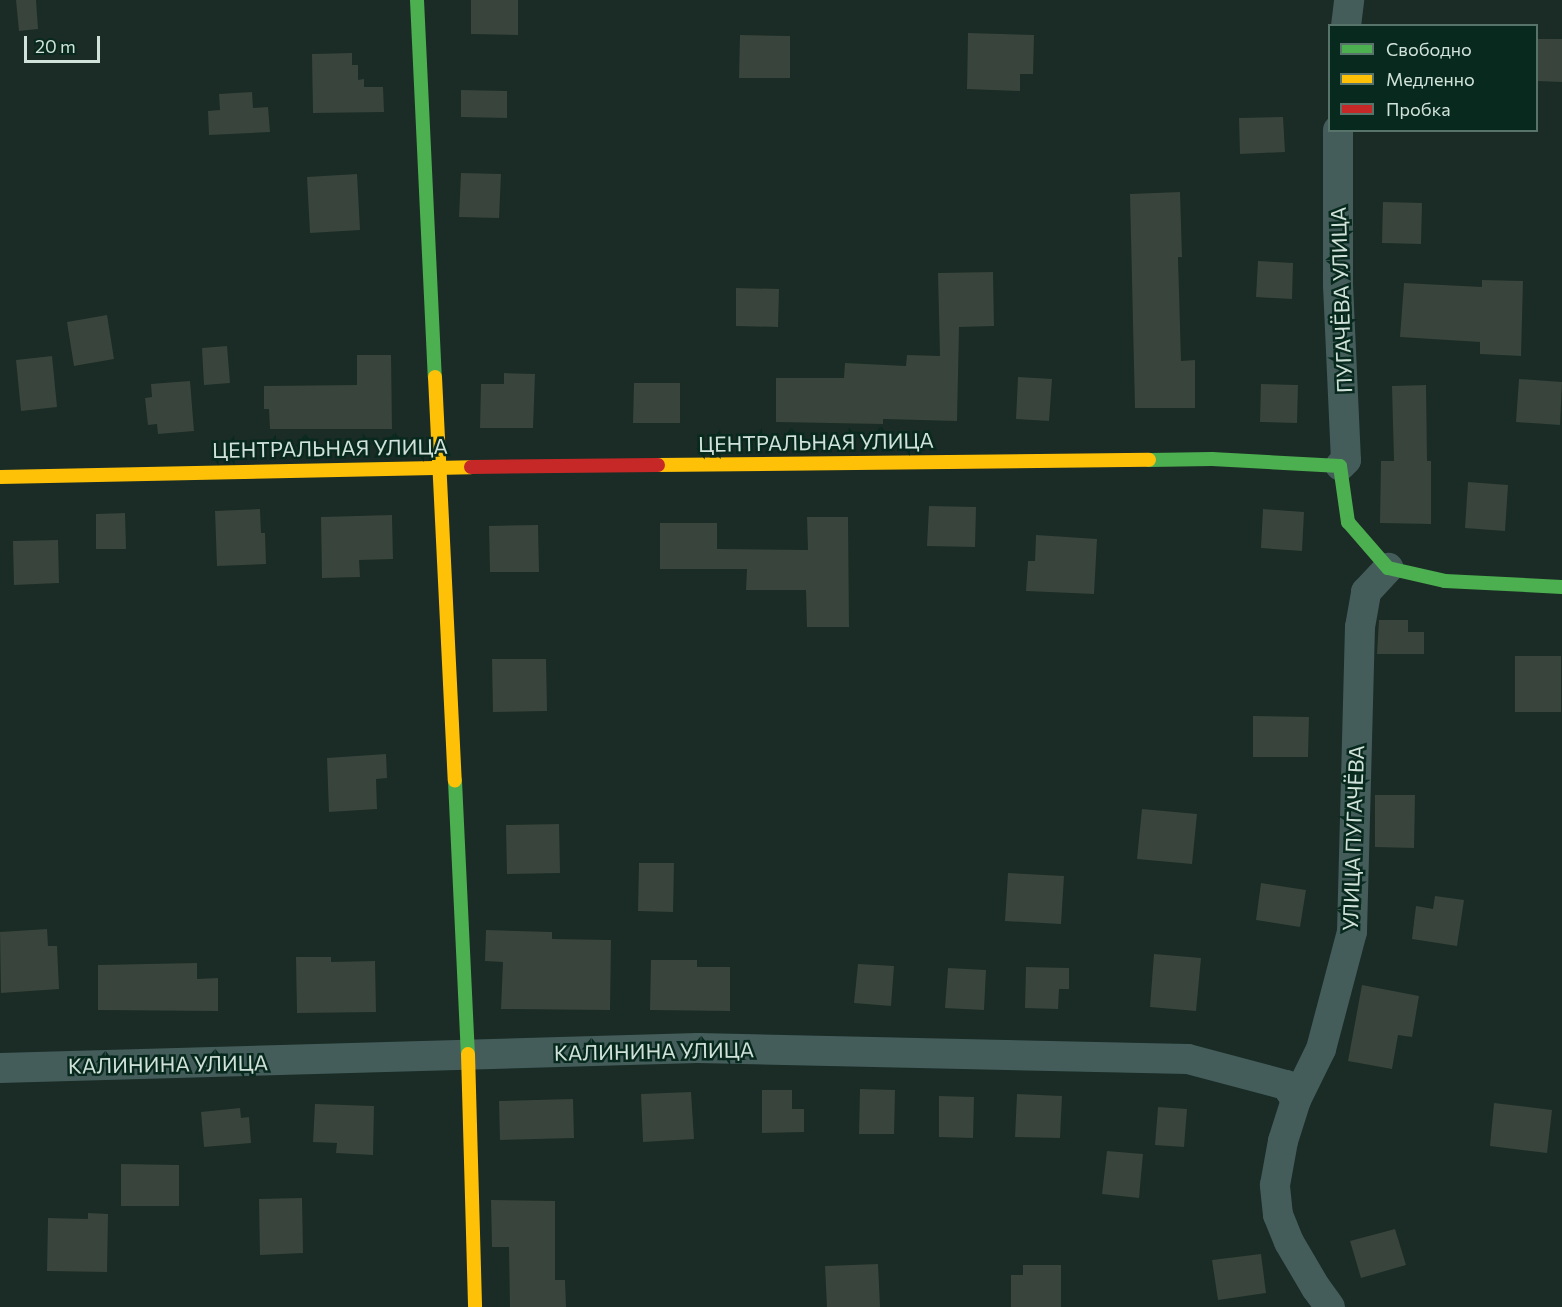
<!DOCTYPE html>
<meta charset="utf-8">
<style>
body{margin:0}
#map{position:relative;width:1562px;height:1307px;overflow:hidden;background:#1a2c25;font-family:Commissioner,sans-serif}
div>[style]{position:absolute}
.building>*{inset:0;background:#38443c}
.street>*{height:30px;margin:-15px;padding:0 15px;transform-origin:15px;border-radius:15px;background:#445d5b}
.fast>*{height:14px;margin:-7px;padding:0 7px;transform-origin:7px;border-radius:7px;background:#4caf50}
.slow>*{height:14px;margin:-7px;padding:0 7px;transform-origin:7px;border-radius:7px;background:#ffc107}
.jam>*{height:14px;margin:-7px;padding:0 7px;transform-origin:7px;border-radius:7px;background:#c62828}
span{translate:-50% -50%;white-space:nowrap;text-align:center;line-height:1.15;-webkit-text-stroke:5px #08291d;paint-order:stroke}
.street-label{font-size:21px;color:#d1e2da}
.legend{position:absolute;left:1328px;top:24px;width:210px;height:108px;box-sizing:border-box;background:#08291d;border:2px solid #587369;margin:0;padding:8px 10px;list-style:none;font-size:18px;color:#d1e2da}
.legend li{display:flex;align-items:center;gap:12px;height:30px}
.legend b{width:30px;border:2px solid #587369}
.scale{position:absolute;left:24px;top:36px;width:76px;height:27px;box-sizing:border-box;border:3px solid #d1e2da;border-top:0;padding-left:8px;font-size:18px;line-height:21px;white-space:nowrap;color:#d1e2da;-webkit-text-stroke:4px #08291d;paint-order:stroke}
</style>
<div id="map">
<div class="building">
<i style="clip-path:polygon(16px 0,36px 0,38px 29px,19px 31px)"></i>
<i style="clip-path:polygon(471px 0,518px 0,518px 35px,471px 34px)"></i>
<i style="clip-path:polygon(968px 33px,1034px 35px,1033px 74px,1020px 74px,1020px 91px,967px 89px)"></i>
<i style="clip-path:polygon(740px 35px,790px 36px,790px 78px,739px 78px)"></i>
<i style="clip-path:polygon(1536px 39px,1562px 39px,1562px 82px,1536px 81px)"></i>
<i style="clip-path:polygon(352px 53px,352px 65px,358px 65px,358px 80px,364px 79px,364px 87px,383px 87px,384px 112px,313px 113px,312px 54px)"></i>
<i style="clip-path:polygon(461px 90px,507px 91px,507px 118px,461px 117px)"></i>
<i style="clip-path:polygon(252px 92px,253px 108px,268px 107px,270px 132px,209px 135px,208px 111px,220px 110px,219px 94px)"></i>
<i style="clip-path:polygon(1283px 117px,1285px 152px,1240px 154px,1239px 118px)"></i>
<i style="clip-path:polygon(461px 173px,501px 174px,499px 218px,459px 217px)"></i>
<i style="clip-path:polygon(357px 174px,360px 230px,310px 233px,307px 177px)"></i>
<i style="clip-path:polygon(1180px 192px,1182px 257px,1178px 257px,1181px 361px,1195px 360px,1195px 408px,1135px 408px,1130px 194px)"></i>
<i style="clip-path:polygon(1383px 202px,1422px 203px,1421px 244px,1382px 243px)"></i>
<i style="clip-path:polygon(1258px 261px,1293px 263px,1292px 299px,1256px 297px)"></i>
<i style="clip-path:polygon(993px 272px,994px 326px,959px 327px,957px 421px,883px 419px,883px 424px,776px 422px,776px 378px,844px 378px,845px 363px,906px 366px,907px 355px,940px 356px,938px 273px)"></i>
<i style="clip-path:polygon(1482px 280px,1523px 281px,1521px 356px,1480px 354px,1480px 342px,1400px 337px,1404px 283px,1482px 287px)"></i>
<i style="clip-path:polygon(736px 288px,779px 289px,778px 327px,736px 326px)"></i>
<i style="clip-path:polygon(107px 315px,114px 359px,74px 366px,67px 322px)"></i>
<i style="clip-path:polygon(227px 346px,230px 383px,204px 385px,202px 348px)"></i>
<i style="clip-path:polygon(357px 355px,391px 355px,392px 429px,270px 429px,269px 409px,264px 409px,264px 386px,357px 385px)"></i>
<i style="clip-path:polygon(52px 356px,57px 407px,21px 411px,16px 360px)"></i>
<i style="clip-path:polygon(504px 373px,535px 374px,533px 428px,480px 428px,481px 384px,504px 384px)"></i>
<i style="clip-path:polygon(1018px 377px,1052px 379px,1049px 421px,1016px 419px)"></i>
<i style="clip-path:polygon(1519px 379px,1562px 382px,1560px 425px,1516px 422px)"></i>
<i style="clip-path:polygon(190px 381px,194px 431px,158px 434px,157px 424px,148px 425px,145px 398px,152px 397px,151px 384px)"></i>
<i style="clip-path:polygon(634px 383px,680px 383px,680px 423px,633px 423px)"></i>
<i style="clip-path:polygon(1261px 384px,1298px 385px,1297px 423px,1260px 422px)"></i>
<i style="clip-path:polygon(1426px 385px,1427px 461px,1431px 461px,1431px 524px,1380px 523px,1381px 461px,1394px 461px,1392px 386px)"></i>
<i style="clip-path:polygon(1468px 482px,1508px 485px,1505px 531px,1465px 528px)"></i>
<i style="clip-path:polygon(929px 506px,976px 507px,975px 547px,927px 546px)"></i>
<i style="clip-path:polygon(260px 509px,261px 533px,265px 533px,266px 564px,217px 566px,215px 511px)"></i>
<i style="clip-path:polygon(1263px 509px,1304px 512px,1302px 551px,1261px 548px)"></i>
<i style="clip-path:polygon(125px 513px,126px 549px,96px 549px,96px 514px)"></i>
<i style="clip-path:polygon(392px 515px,393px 559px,359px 560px,360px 577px,322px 578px,321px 517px)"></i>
<i style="clip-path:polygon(807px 517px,848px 517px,849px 627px,807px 627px,806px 590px,746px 590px,747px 569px,660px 569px,660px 523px,717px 523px,717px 549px,808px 550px)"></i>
<i style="clip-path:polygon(538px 525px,539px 572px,490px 572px,489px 526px)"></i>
<i style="clip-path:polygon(1036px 535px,1097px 539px,1094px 594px,1026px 591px,1028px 561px,1035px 561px)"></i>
<i style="clip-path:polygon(58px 540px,59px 583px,14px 585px,13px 541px)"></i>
<i style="clip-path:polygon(1379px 620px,1408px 620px,1408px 632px,1424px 632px,1424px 654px,1377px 654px)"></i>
<i style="clip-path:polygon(1515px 656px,1561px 656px,1561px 712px,1515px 712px)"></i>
<i style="clip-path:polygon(492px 659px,546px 659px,547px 711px,493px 712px)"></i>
<i style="clip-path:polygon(1253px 716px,1309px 717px,1308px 757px,1253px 757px)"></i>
<i style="clip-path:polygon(386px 754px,387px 778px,376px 779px,377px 809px,329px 812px,327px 758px)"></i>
<i style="clip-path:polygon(1375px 795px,1415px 795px,1414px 848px,1375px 847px)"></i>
<i style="clip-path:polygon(1142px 809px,1197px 814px,1192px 864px,1137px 859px)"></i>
<i style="clip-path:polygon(559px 824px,560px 873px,507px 874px,506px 825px)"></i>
<i style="clip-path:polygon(639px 863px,674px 863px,673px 912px,638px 911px)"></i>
<i style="clip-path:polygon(1008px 873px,1064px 876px,1061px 924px,1005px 921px)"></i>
<i style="clip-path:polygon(1261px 883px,1306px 890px,1300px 927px,1256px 920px)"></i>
<i style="clip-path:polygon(1435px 896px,1464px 900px,1457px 946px,1412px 939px,1416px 906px,1433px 909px)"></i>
<i style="clip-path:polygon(47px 929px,48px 946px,57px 946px,59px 989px,1px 993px,0 932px)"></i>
<i style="clip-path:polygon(486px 930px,552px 932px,552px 939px,611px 940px,610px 1010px,501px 1009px,503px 962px,485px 961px)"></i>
<i style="clip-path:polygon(1154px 954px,1201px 958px,1196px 1011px,1150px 1007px)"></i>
<i style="clip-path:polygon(296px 957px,331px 957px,331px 962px,375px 961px,376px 1012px,297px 1013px)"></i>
<i style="clip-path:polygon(651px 960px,697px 960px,697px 967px,730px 967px,730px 1011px,650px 1010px)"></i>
<i style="clip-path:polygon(197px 963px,197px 979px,218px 978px,218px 1011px,98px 1010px,98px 965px)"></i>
<i style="clip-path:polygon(858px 964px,894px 966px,891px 1006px,854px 1003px)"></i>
<i style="clip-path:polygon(1026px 967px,1069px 968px,1069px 989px,1059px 989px,1058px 1009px,1025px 1008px)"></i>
<i style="clip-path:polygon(948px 968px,986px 970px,984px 1010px,945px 1008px)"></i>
<i style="clip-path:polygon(1362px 985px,1419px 996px,1412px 1037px,1398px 1035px,1392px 1069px,1348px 1061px)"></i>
<i style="clip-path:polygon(860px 1089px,895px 1090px,894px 1134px,859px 1134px)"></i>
<i style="clip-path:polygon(762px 1090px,792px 1090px,792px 1109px,804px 1109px,804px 1132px,762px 1133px)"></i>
<i style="clip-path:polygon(691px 1092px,694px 1139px,643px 1142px,641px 1094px)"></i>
<i style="clip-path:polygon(1017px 1094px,1062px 1096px,1060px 1138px,1015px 1137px)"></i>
<i style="clip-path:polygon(939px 1096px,974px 1097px,973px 1138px,939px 1137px)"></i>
<i style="clip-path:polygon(573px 1099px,574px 1138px,500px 1140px,499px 1101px)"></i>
<i style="clip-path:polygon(1494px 1103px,1552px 1110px,1547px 1153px,1490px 1146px)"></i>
<i style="clip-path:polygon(315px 1104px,374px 1106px,373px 1155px,336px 1153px,337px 1143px,313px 1142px)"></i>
<i style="clip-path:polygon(1158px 1107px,1187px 1109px,1184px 1147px,1155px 1145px)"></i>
<i style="clip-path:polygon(240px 1108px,241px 1118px,249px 1117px,251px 1143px,204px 1147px,201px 1112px)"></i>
<i style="clip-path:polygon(1107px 1151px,1143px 1154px,1139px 1198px,1102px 1194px)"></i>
<i style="clip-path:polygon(121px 1164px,179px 1165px,179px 1206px,121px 1206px)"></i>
<i style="clip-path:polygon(302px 1198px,303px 1253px,260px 1255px,259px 1199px)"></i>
<i style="clip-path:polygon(491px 1200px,555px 1201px,555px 1280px,565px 1280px,566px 1307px,510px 1307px,509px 1247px,492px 1247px)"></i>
<i style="clip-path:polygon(88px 1213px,108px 1214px,107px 1272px,47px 1271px,48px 1218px,88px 1219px)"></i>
<i style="clip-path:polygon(1395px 1229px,1406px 1265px,1361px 1278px,1350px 1241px)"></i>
<i style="clip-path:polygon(1261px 1254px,1266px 1293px,1218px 1300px,1212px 1260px)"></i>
<i style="clip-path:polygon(878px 1264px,880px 1307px,827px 1307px,825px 1266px)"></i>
<i style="clip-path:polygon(1023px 1265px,1061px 1265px,1061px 1307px,1011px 1307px,1011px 1275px,1023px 1275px)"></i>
</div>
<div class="street">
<i style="left:1346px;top:26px;width:26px;rotate:-83deg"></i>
<i style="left:1338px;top:130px;width:155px;rotate:90deg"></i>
<i style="left:1338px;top:285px;width:175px;rotate:87.4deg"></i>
<i style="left:1346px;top:460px;width:8px;rotate:135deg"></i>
<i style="left:0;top:1068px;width:698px;rotate:-1.64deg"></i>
<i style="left:698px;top:1048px;width:490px;rotate:1.3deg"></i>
<i style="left:1188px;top:1059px;width:101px;rotate:14.9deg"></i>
<i style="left:1286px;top:1085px;width:18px;rotate:56deg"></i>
<i style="left:1330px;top:1307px;width:24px;rotate:-126deg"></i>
<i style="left:1316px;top:1288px;width:53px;rotate:-120.4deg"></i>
<i style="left:1289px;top:1242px;width:29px;rotate:-112deg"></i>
<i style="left:1278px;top:1215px;width:30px;rotate:-96deg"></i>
<i style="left:1275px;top:1185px;width:45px;rotate:-79.7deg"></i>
<i style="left:1283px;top:1141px;width:43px;rotate:-72.4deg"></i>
<i style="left:1296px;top:1100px;width:57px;rotate:-63.9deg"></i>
<i style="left:1321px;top:1049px;width:121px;rotate:-75.2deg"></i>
<i style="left:1352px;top:932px;width:305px;rotate:-88.5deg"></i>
<i style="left:1360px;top:627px;width:36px;rotate:-80deg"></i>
<i style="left:1366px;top:592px;width:33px;rotate:-47deg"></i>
</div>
<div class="fast">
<i style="left:417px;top:0;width:377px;rotate:87.3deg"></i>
<i style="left:1149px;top:460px;width:63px;rotate:-0.9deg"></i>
<i style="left:1212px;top:459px;width:128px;rotate:3.1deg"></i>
<i style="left:1340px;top:466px;width:57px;rotate:81.9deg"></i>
<i style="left:1348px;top:522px;width:61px;rotate:49deg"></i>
<i style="left:1388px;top:568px;width:58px;rotate:12.8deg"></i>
<i style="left:1445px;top:581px;width:117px;rotate:2.9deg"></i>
<i style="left:455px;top:781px;width:273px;rotate:87.3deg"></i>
</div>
<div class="slow">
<i style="left:435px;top:377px;width:404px;rotate:87.2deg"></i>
<i style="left:658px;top:465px;width:491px;rotate:-0.6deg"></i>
<i style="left:0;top:477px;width:471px;rotate:-1.2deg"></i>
<i style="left:468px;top:1054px;width:253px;rotate:88.4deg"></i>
</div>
<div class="jam">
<i style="left:471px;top:467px;width:187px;rotate:-0.6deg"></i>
</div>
<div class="street-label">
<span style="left:1341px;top:300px;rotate:-92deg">ПУГАЧЁВА УЛИЦА</span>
<span style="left:816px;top:442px;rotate:-1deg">ЦЕНТРАЛЬНАЯ УЛИЦА</span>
<span style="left:330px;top:448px;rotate:-1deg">ЦЕНТРАЛЬНАЯ УЛИЦА</span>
<span style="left:1353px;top:838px;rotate:-88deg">УЛИЦА ПУГАЧЁВА</span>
<span style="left:654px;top:1051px;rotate:-1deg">КАЛИНИНА УЛИЦА</span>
<span style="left:168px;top:1064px;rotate:-1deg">КАЛИНИНА УЛИЦА</span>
</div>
<ul class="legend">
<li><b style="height:8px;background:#4caf50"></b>Свободно</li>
<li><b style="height:8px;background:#ffc107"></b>Медленно</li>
<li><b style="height:8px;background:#c62828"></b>Пробка</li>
</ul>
<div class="scale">20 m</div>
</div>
